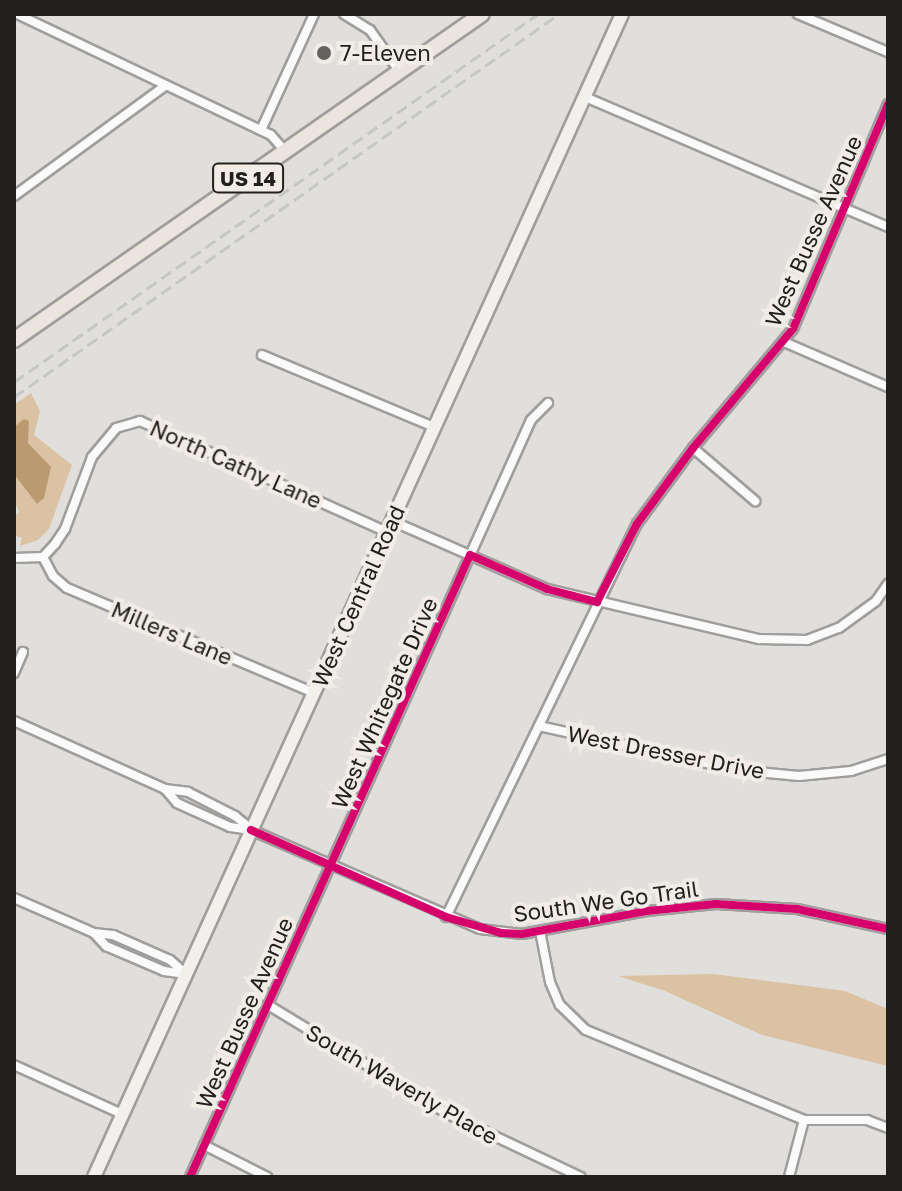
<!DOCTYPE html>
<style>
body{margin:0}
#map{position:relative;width:902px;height:1191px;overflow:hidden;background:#e1dfdc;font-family:"Golos Text",sans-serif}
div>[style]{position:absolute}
.green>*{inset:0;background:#dac2a2}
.water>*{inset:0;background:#ba9a71}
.roads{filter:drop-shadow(2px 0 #a09e9c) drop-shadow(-2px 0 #a09e9c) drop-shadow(0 2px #a09e9c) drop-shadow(0 -2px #a09e9c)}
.street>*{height:8px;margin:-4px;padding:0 4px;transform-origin:4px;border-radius:4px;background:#fafafa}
.secondary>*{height:12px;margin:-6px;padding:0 6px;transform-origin:6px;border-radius:6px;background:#f2f0eb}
.primary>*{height:14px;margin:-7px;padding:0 7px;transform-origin:7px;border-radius:7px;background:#eae5de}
.rail>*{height:3px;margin-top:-1.5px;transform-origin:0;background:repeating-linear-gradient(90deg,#c7c6c6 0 12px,transparent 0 18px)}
.cycleway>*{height:8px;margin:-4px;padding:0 4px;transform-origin:4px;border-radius:4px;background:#d6006c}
.dots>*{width:22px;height:22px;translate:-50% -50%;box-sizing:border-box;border:4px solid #f2ece6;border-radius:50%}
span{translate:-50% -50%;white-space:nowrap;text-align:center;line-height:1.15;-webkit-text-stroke:8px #f2ece6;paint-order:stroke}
.shield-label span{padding:2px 6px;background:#f2ece6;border:2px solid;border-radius:6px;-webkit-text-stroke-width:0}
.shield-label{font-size:20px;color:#22201e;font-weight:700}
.poi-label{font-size:22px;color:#22201e}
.left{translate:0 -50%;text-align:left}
.street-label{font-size:22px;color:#22201e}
.frame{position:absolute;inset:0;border:16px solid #22201e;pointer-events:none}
</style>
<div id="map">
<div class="green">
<i style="clip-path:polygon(31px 393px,40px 411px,34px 435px,72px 465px,49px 529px,38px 540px,20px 546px,22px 538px,14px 535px,14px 517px,19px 512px,14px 499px,14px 405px)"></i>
<i style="clip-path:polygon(713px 974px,845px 991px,888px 1009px,888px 1066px,762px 1035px,665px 991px,618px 976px)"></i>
</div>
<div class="water">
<i style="clip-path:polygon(24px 419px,29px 421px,28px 443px,51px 467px,44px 498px,37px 504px,14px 474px,14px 427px)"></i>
</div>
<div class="roads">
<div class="street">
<i style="left:17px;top:14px;width:281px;rotate:25.5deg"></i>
<i style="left:271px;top:135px;width:23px;rotate:49deg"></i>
<i style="left:344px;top:14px;width:31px;rotate:32deg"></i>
<i style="left:370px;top:30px;width:52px;rotate:54.5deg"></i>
<i style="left:798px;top:14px;width:98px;rotate:22.9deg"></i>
<i style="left:585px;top:97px;width:330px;rotate:23.2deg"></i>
<i style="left:261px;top:130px;width:128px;rotate:-65.4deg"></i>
<i style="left:14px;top:196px;width:188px;rotate:-36.1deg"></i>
<i style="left:784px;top:342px;width:113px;rotate:23.4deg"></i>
<i style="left:262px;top:355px;width:186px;rotate:22.7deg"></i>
<i style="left:693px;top:448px;width:82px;rotate:40.5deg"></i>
<i style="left:392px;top:521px;width:169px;rotate:23.7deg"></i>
<i style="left:547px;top:589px;width:218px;rotate:13.3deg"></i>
<i style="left:759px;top:639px;width:48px;rotate:1.2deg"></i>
<i style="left:807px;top:640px;width:34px;rotate:-21deg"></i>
<i style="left:839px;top:628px;width:46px;rotate:-36.1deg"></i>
<i style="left:876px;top:601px;width:21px;rotate:-55deg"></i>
<i style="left:43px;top:557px;width:21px;rotate:62deg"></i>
<i style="left:53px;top:576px;width:18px;rotate:41deg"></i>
<i style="left:67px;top:588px;width:268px;rotate:23deg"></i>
<i style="left:14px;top:558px;width:29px;rotate:-2deg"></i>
<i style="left:43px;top:557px;width:18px;rotate:-47deg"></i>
<i style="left:55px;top:544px;width:18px;rotate:-56deg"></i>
<i style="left:65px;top:529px;width:77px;rotate:-69.4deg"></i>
<i style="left:92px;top:457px;width:38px;rotate:-50deg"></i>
<i style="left:116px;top:428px;width:25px;rotate:-16deg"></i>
<i style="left:140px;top:421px;width:271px;rotate:24.2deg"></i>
<i style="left:14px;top:673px;width:23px;rotate:-67deg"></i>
<i style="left:14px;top:721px;width:166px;rotate:24.2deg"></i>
<i style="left:165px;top:789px;width:23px;rotate:7deg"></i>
<i style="left:188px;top:792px;width:53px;rotate:27.1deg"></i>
<i style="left:235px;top:816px;width:21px;rotate:39deg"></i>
<i style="left:539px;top:726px;width:203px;rotate:12.5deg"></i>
<i style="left:737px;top:770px;width:62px;rotate:5.5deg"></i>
<i style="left:799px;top:776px;width:52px;rotate:-5.5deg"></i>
<i style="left:851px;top:771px;width:39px;rotate:-18deg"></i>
<i style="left:165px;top:789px;width:18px;rotate:49deg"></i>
<i style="left:177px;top:803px;width:58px;rotate:24.4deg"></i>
<i style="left:230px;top:827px;width:21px;rotate:8deg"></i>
<i style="left:251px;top:830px;width:249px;rotate:23.4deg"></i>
<i style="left:480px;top:929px;width:42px;rotate:6.8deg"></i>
<i style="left:522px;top:934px;width:127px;rotate:-10.4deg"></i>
<i style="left:647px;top:911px;width:69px;rotate:-5.8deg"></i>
<i style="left:716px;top:904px;width:81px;rotate:3.5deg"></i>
<i style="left:797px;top:909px;width:93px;rotate:12.4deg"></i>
<i style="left:14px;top:898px;width:87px;rotate:23.6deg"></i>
<i style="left:94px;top:933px;width:19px;rotate:6deg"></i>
<i style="left:113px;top:935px;width:62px;rotate:23.7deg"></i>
<i style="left:170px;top:960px;width:21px;rotate:41deg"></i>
<i style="left:446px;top:917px;width:437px;rotate:-64.1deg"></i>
<i style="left:637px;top:524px;width:94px;rotate:-53.6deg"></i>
<i style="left:693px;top:448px;width:155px;rotate:-50deg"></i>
<i style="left:793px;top:329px;width:244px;rotate:-67.1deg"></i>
<i style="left:540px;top:931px;width:52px;rotate:78.9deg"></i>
<i style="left:550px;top:982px;width:25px;rotate:67deg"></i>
<i style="left:560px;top:1005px;width:36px;rotate:44deg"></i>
<i style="left:586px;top:1030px;width:236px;rotate:22.4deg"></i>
<i style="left:804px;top:1120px;width:63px"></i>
<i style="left:867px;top:1120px;width:22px;rotate:21deg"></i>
<i style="left:94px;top:933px;width:18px;rotate:47deg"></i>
<i style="left:106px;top:946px;width:63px;rotate:23.3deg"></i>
<i style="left:164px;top:971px;width:22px;rotate:8deg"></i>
<i style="left:268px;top:1005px;width:208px;rotate:31.2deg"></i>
<i style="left:446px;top:1113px;width:149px;rotate:25.4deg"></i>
<i style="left:14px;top:1065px;width:119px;rotate:24.4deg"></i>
<i style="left:204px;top:1145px;width:71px;rotate:26.9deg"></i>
<i style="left:190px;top:1177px;width:830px;rotate:-65.75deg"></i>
<i style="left:531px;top:420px;width:24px;rotate:-45deg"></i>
<i style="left:789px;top:1177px;width:59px;rotate:-75.3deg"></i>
</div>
<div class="secondary">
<i style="left:94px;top:1177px;width:1277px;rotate:-65.58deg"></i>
</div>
<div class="primary">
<i style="left:14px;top:340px;width:570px;rotate:-34.86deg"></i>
</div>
</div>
<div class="rail">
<i style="left:14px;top:382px;width:640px;rotate:-35.08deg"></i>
<i style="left:14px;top:397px;width:666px;rotate:-35.1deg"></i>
</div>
<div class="cycleway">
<i style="left:251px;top:830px;width:214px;rotate:24deg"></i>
<i style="left:446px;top:917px;width:57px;rotate:16.2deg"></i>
<i style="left:501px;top:933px;width:21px;rotate:3deg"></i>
<i style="left:522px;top:934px;width:127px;rotate:-10.4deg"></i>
<i style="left:647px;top:911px;width:69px;rotate:-5.8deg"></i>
<i style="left:716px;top:904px;width:81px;rotate:3.5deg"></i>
<i style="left:797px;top:909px;width:93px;rotate:12.4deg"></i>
<i style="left:190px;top:1177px;width:682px;rotate:-65.76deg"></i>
<i style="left:470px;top:555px;width:84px;rotate:23.8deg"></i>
<i style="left:547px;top:589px;width:52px;rotate:14.6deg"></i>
<i style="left:597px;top:602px;width:88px;rotate:-62.9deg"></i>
<i style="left:637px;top:524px;width:94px;rotate:-53.6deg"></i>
<i style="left:693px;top:448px;width:155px;rotate:-50deg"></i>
<i style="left:793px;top:329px;width:244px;rotate:-67.1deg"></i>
</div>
<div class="dots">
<i style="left:324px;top:53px;background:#656360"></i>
</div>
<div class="shield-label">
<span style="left:248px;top:178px">US 14</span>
</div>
<div class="poi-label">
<span class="left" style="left:340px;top:53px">7-Eleven</span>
</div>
<div class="street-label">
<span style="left:813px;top:231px;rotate:-66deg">West Busse Avenue</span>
<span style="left:236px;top:464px;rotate:24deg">North Cathy Lane</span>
<span style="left:358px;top:596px;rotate:-66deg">West Central Road</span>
<span style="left:172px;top:633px;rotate:23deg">Millers Lane</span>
<span style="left:384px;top:703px;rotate:-66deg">West Whitegate Drive</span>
<span style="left:666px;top:752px;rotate:11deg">West Dresser Drive</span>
<span style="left:606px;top:901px;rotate:-8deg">South We Go Trail</span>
<span style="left:244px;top:1013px;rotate:-66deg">West Busse Avenue</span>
<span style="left:402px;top:1084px;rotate:30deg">South Waverly Place</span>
</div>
<div class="frame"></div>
</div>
